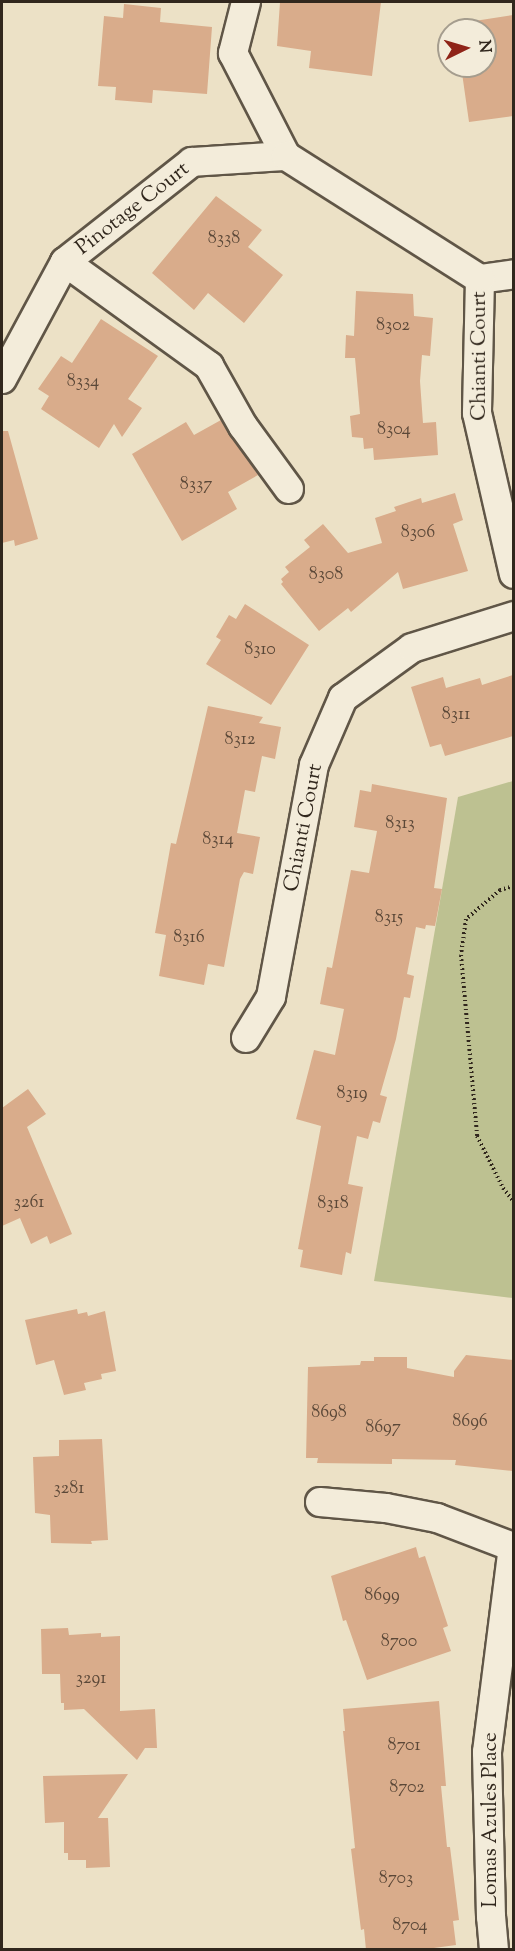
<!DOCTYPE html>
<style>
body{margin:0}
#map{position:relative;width:515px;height:1951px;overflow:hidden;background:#ece1c6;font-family:"Sorts Mill Goudy",serif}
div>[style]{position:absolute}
.green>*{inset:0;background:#bdc191}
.building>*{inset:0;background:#d9ac8b}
.path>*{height:4px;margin-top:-2px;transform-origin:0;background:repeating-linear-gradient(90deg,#31271d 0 1.5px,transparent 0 4.5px)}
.roads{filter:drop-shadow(2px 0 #605647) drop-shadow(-2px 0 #605647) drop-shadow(0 2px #605647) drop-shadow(0 -2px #605647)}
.minor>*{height:28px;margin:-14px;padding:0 14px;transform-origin:14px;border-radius:14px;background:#f3ecda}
span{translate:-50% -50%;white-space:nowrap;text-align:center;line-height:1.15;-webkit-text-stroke:4.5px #f3ecda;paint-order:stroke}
.number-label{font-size:18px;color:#5b4838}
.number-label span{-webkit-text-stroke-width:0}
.street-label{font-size:21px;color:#31271d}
.frame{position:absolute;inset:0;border:3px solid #31271d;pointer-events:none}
.north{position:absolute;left:437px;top:18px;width:60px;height:60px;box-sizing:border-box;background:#f3ecda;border:2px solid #a59d8e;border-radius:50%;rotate:85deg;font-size:16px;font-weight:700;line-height:24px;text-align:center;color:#31271d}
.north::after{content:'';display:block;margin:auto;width:21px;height:27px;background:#8f2418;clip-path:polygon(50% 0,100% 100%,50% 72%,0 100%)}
</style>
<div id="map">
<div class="green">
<i style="clip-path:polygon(513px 781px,513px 1298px,374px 1281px,458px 797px)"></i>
</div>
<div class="building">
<i style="clip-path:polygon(280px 2px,381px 2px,372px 76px,309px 68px,311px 51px,277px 46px)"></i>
<i style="clip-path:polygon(124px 4px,161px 8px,160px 22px,212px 27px,207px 94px,153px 90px,152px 103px,115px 100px,116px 87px,98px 86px,104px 16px,123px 18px)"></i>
<i style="clip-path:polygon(513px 15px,513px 116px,469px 122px,461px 66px,485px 66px,485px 30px,456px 30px,455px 24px)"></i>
<i style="clip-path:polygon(216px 196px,262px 230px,248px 247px,283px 275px,244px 323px,208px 293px,194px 310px,152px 273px)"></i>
<i style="clip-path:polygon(356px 291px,413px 294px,414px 316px,433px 318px,430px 356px,422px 355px,420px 381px,423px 423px,436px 422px,438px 455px,374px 460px,373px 448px,364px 449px,363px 438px,352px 437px,350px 416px,360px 414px,355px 358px,345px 358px,346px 335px,354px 336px)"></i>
<i style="clip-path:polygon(101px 319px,158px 356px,128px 399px,142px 408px,122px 437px,114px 424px,99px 448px,41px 409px,49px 396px,38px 389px,61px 356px,72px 363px)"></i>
<i style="clip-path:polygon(221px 420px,258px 475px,228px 492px,237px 509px,182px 541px,132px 454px,186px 422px,194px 435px)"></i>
<i style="clip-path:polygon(2px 431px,8px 431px,38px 539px,15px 546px,14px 540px,2px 543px)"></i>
<i style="clip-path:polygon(455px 493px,463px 520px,453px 524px,468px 571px,403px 589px,398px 572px,351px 612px,348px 608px,319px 631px,281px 584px,283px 582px,281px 579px,289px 572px,285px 567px,310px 547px,304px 540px,323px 524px,348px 553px,382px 543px,375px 518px,396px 511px,394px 507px,421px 498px,422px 503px)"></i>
<i style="clip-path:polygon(245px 604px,309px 645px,271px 705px,206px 664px,221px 640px,216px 637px,229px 615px,236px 619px)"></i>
<i style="clip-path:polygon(513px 675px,513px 736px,445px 756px,441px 744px,430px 747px,411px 687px,443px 677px,446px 688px,480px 678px,482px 685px)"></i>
<i style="clip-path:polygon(208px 706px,263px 717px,259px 723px,281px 727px,275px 759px,262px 756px,255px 792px,245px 790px,237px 833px,260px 837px,253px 874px,244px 872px,240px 879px,224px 967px,208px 964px,204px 985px,159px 976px,166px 935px,155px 933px,171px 843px,176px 844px)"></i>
<i style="clip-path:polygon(372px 784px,447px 798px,434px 888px,442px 889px,435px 926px,426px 925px,425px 929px,416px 927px,407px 974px,414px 976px,410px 998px,404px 997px,396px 1039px,380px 1095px,387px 1097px,380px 1123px,373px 1121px,368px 1139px,357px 1136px,348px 1184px,363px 1187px,351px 1254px,346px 1252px,342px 1275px,300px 1267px,303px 1250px,298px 1249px,321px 1126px,296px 1119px,314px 1050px,335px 1055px,344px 1009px,320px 1004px,327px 967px,332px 968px,351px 870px,369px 873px,377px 831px,354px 827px,360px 790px,371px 792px)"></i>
<i style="clip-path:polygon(28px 1089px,46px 1114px,27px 1127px,72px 1234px,50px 1244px,47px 1236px,31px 1244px,20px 1218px,2px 1226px,2px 1108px)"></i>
<i style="clip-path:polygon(77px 1309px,78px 1314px,87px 1312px,88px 1316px,105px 1311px,116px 1371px,101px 1374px,102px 1379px,84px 1383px,86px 1390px,64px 1395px,54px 1360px,36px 1365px,25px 1320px)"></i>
<i style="clip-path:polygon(466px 1355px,513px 1360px,513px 1471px,455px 1465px,456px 1460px,392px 1459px,392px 1464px,317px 1463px,318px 1458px,306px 1458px,308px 1367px,360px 1365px,361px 1361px,374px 1361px,374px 1357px,407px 1357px,407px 1368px,454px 1377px,454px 1371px)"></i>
<i style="clip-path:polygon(102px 1439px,108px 1540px,91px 1541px,92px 1544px,51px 1543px,50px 1515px,35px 1513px,33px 1457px,59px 1456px,59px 1440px)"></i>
<i style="clip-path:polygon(416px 1547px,419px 1558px,425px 1556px,448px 1626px,443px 1628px,451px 1651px,367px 1680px,346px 1620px,343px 1621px,331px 1576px)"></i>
<i style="clip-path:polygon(68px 1628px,69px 1635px,101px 1633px,101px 1637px,120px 1636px,120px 1711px,155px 1709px,157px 1748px,145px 1748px,137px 1760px,84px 1709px,64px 1710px,64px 1703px,61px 1703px,60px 1674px,42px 1674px,41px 1629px)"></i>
<i style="clip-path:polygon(439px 1701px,446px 1786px,441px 1786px,447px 1847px,450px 1847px,459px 1920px,453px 1921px,456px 1945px,419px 1950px,366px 1950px,364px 1929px,361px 1930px,351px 1849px,355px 1848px,343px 1731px,345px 1731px,343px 1709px)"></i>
<i style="clip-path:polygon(128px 1774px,98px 1818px,108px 1818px,110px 1867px,86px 1868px,86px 1860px,68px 1860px,68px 1853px,64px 1853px,64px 1822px,45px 1823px,43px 1776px)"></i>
</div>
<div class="path">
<i style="left:514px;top:886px;width:15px;rotate:164deg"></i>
<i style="left:500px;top:890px;width:45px;rotate:139.5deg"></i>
<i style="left:466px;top:919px;width:36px;rotate:98deg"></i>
<i style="left:461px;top:955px;width:182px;rotate:84.9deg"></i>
<i style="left:477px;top:1136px;width:58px;rotate:63.4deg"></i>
<i style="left:503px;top:1188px;width:18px;rotate:52deg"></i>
</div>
<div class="roads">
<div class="minor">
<i style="left:246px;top:2px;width:53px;rotate:104.3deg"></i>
<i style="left:233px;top:53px;width:116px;rotate:62.8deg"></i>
<i style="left:65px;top:262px;width:178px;rotate:35.8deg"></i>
<i style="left:209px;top:366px;width:69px;rotate:60.5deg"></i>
<i style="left:243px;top:426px;width:78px;rotate:53.9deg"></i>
<i style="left:480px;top:279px;width:134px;rotate:91.3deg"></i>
<i style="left:477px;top:413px;width:165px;rotate:77.1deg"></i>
<i style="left:480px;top:279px;width:34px;rotate:-8deg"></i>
<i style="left:2px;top:379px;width:133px;rotate:-61.7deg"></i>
<i style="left:65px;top:262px;width:162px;rotate:-38.2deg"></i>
<i style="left:192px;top:162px;width:94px;rotate:-3.7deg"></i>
<i style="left:286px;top:156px;width:230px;rotate:32.4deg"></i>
<i style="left:246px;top:1038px;width:48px;rotate:-58.6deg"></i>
<i style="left:271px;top:997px;width:236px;rotate:-79.5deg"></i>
<i style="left:314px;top:765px;width:73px;rotate:-66.6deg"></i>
<i style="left:343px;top:698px;width:85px;rotate:-35.9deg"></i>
<i style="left:412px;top:648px;width:107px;rotate:-17.4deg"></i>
<i style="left:320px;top:1502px;width:66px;rotate:5.2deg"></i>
<i style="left:386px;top:1508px;width:52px;rotate:11.1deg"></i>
<i style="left:437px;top:1518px;width:81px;rotate:20.9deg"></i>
<i style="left:494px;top:1950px;width:33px;rotate:-95deg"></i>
<i style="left:491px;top:1917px;width:165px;rotate:-91.4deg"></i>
<i style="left:487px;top:1752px;width:207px;rotate:-82.8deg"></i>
</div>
</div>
<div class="number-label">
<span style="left:224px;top:239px">8338</span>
<span style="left:393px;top:326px">8302</span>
<span style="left:83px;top:382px">8334</span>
<span style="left:394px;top:430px">8304</span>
<span style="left:196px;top:485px">8337</span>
<span style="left:418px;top:533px">8306</span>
<span style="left:326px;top:575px">8308</span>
<span style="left:260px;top:650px">8310</span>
<span style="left:456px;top:715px">8311</span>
<span style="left:240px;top:740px">8312</span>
<span style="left:400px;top:824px">8313</span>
<span style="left:218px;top:840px">8314</span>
<span style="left:389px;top:918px">8315</span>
<span style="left:189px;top:938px">8316</span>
<span style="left:352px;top:1094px">8319</span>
<span style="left:29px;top:1203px">3261</span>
<span style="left:333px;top:1204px">8318</span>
<span style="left:329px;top:1413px">8698</span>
<span style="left:470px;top:1422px">8696</span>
<span style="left:383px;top:1428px">8697</span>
<span style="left:69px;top:1489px">3281</span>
<span style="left:382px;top:1596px">8699</span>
<span style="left:399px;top:1642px">8700</span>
<span style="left:91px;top:1679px">3291</span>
<span style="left:404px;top:1746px">8701</span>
<span style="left:407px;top:1788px">8702</span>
<span style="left:396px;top:1879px">8703</span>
<span style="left:410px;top:1926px">8704</span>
</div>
<div class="street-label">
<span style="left:133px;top:209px;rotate:-38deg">Pinotage Court</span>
<span style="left:480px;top:356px;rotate:-90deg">Chianti Court</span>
<span style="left:304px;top:828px;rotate:-79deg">Chianti Court</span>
<span style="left:491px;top:1820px;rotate:-90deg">Lomas Azules Place</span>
</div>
<div class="frame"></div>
<div class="north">N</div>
</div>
